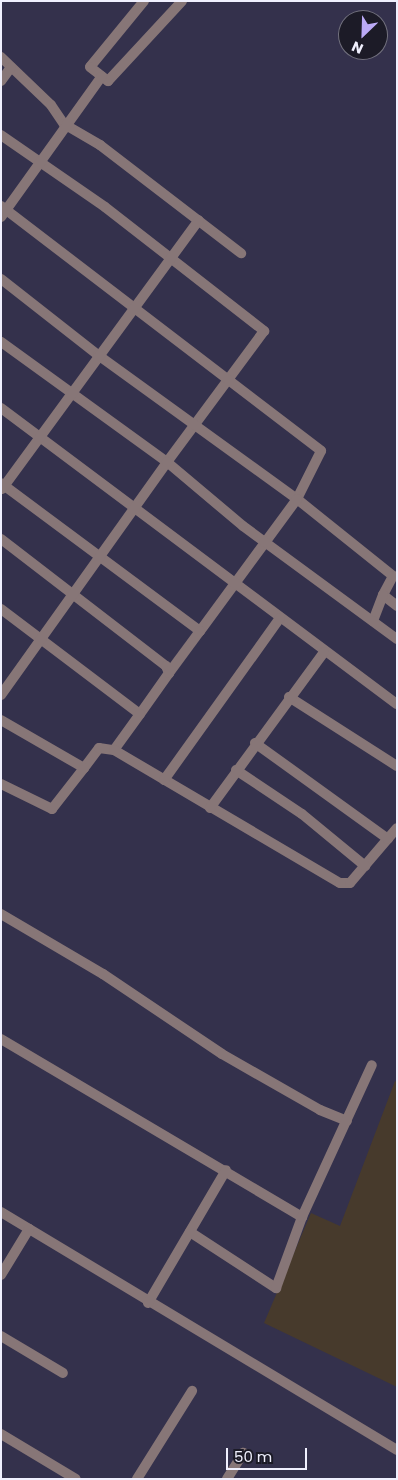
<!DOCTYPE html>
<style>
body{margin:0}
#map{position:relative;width:398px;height:1480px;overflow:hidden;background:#34314c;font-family:Poppins,sans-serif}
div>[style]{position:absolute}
.education>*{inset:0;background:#473a2c}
.street>*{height:10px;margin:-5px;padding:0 5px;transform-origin:5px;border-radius:5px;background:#877677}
span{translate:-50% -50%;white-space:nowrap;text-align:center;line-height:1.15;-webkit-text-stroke:5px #1c1b27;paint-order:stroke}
.frame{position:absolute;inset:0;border:2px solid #f0f0fe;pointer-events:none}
.north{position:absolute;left:338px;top:10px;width:50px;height:50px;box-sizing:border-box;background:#1c1b27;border:1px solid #71707d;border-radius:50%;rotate:204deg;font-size:14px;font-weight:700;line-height:20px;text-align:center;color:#f0f0fe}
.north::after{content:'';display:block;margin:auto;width:18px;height:22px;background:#bbaaf6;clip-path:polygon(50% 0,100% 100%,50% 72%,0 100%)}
.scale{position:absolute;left:226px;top:1448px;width:81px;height:22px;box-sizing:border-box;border:2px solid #f0f0fe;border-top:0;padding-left:6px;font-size:15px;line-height:18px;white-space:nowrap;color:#f0f0fe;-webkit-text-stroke:4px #1c1b27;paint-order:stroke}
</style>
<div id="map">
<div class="education">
<i style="clip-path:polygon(395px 1081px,397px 1082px,397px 1387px,264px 1323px,311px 1213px,340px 1226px)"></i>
</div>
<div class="street">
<i style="left:144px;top:1px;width:85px;rotate:129.3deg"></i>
<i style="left:90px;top:67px;width:23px;rotate:38deg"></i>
<i style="left:108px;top:81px;width:109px;rotate:-47.2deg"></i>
<i style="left:1px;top:57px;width:69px;rotate:43.8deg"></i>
<i style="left:51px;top:105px;width:23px;rotate:56deg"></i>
<i style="left:64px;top:124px;width:42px;rotate:30.3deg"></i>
<i style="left:100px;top:145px;width:178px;rotate:37.5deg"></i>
<i style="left:1px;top:81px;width:17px;rotate:-54deg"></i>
<i style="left:1px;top:135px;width:126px;rotate:34.7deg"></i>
<i style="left:105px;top:207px;width:202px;rotate:37.9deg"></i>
<i style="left:264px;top:331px;width:163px;rotate:126.5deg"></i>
<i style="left:167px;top:462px;width:205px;rotate:-144.1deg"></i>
<i style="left:1px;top:206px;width:403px;rotate:37.4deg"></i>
<i style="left:321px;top:451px;width:54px;rotate:116.6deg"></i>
<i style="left:297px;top:499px;width:123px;rotate:38.7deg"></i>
<i style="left:393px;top:576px;width:21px;rotate:118deg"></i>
<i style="left:383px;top:595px;width:18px;rotate:38deg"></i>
<i style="left:1px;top:217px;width:173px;rotate:-54.4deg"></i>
<i style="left:1px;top:279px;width:123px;rotate:38.1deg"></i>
<i style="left:98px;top:355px;width:246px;rotate:35.9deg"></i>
<i style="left:297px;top:499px;width:164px;rotate:126.3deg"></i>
<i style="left:200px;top:631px;width:248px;rotate:-143.4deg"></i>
<i style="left:1px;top:408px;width:494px;rotate:36.8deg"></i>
<i style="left:2px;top:489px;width:333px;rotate:-53.8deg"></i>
<i style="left:1px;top:539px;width:208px;rotate:37.6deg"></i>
<i style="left:166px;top:666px;width:8px;rotate:67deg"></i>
<i style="left:169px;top:673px;width:50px;rotate:125.3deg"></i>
<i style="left:1px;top:609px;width:174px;rotate:37.1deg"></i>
<i style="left:140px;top:714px;width:44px;rotate:125.8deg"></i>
<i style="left:373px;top:621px;width:28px;rotate:-69deg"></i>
<i style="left:169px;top:673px;width:52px;rotate:-53.6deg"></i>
<i style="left:1px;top:695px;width:286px;rotate:-54.5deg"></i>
<i style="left:167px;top:462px;width:99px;rotate:40.1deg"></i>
<i style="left:243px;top:526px;width:191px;rotate:36.3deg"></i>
<i style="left:289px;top:697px;width:128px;rotate:32.6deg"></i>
<i style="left:1px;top:720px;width:96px;rotate:30deg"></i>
<i style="left:84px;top:768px;width:25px;rotate:-53deg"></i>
<i style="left:99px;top:748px;width:15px;rotate:8deg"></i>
<i style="left:114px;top:750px;width:262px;rotate:30.5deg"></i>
<i style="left:340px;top:883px;width:10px"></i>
<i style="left:350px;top:883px;width:72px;rotate:-49.5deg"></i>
<i style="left:255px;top:743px;width:164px;rotate:35.8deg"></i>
<i style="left:236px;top:770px;width:79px;rotate:33.7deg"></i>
<i style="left:302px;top:814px;width:82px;rotate:39.5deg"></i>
<i style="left:164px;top:780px;width:199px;rotate:-54.4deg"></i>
<i style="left:1px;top:784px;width:57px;rotate:26.1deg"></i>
<i style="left:52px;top:809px;width:52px;rotate:-52deg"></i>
<i style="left:210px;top:808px;width:193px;rotate:-53.8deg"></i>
<i style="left:1px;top:914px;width:118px;rotate:30.5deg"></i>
<i style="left:103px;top:974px;width:143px;rotate:33.9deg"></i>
<i style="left:222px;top:1054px;width:113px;rotate:29.7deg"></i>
<i style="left:320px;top:1110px;width:29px;rotate:22deg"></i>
<i style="left:1px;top:1039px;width:350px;rotate:30.6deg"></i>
<i style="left:1px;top:1212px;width:462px;rotate:31deg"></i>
<i style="left:190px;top:1232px;width:103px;rotate:33.1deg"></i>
<i style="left:276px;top:1288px;width:76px;rotate:-69.9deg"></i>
<i style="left:302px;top:1217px;width:167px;rotate:-65.3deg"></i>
<i style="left:1px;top:1275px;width:54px;rotate:-58.7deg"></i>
<i style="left:148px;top:1303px;width:154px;rotate:-59.6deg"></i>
<i style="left:1px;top:1336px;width:72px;rotate:30.8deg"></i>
<i style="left:1px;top:1434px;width:87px;rotate:31deg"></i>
<i style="left:137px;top:1479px;width:104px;rotate:-58deg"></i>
<i style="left:227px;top:1479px;width:31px;rotate:-58deg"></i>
</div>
<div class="frame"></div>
<div class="north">N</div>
<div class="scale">50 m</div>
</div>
